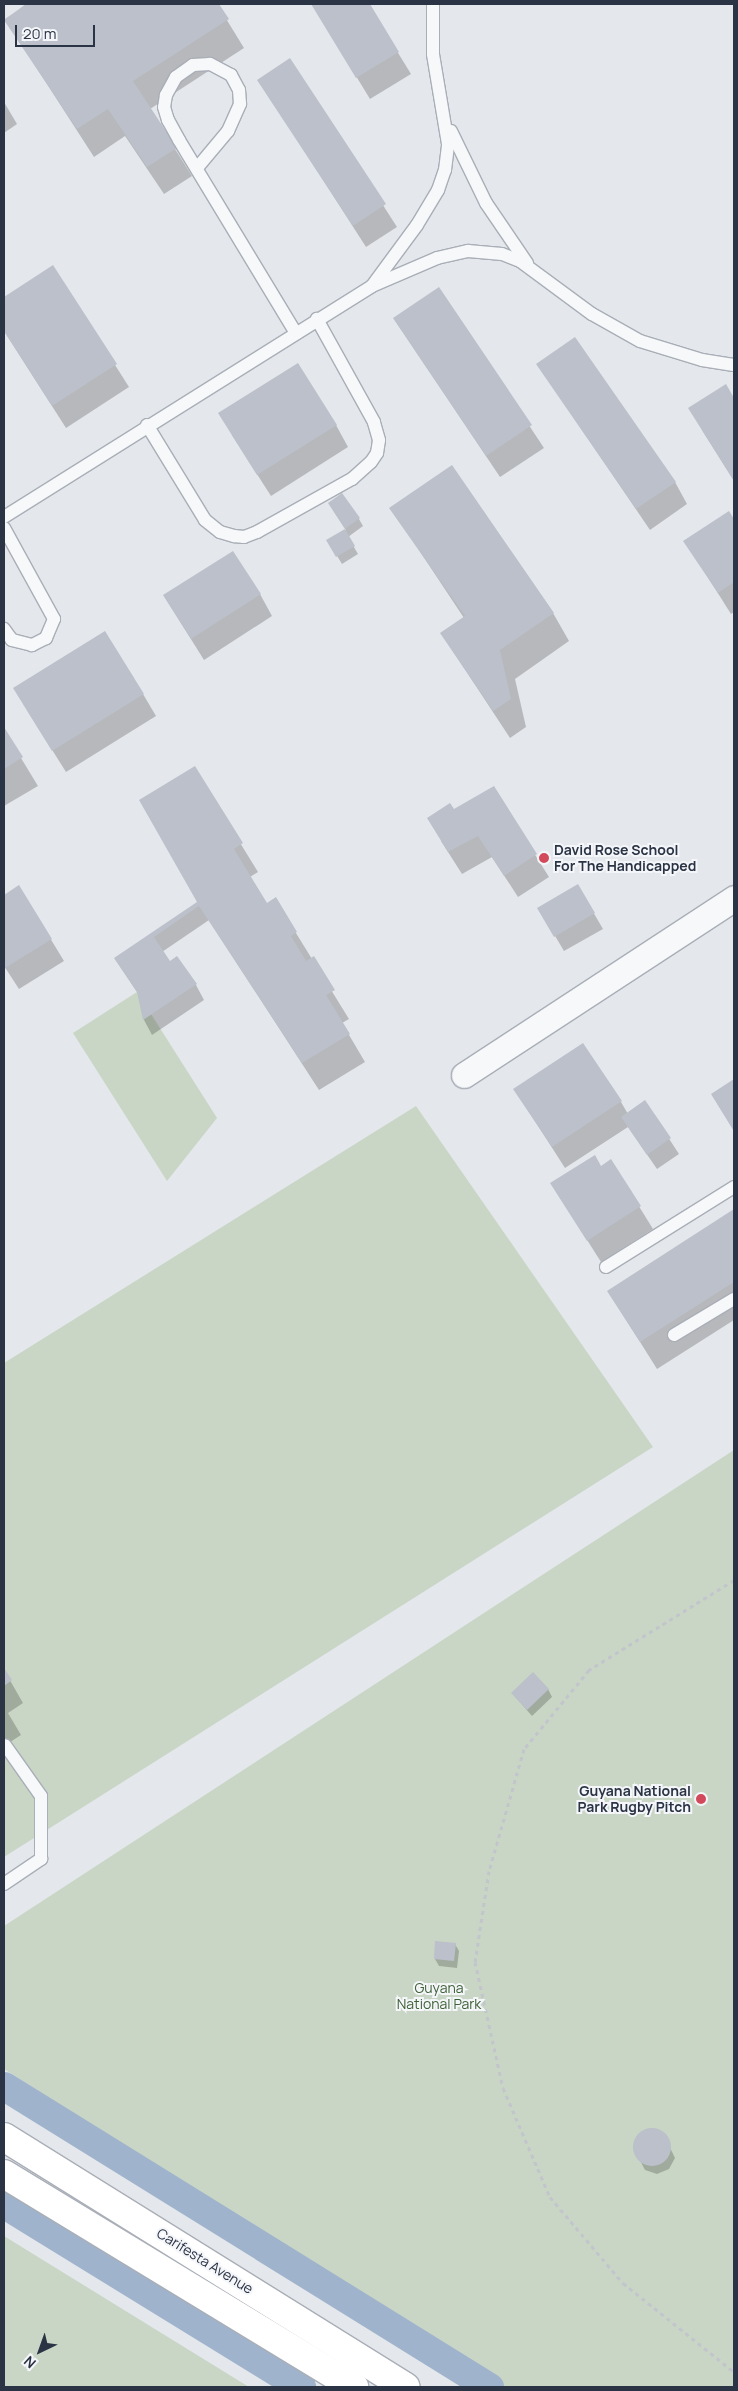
<!DOCTYPE html>
<style>
body{margin:0}
#map{position:relative;width:738px;height:2391px;overflow:hidden;background:#e4e7ec;font-family:Manrope,sans-serif}
div>[style]{position:absolute}
.green>*{inset:0;background:#c9d6c5}
.shadow>*{inset:0;background:#0003}
.canal>*{height:29px;margin:-14.5px;padding:0 14.5px;transform-origin:14.5px;border-radius:14.5px;background:#9fb4cc}
.building>*{inset:0;background:#bbc0ca}
.round{border-radius:50%}
.path>*{height:3px;margin-top:-1.5px;transform-origin:0;background:repeating-linear-gradient(90deg,#c2c5cb 0 4px,transparent 0 8px)}
.roads{filter:drop-shadow(1px 0 #a9aeb7) drop-shadow(-1px 0 #a9aeb7) drop-shadow(0 1px #a9aeb7) drop-shadow(0 -1px #a9aeb7)}
.service>*{height:12px;margin:-6px;padding:0 6px;transform-origin:6px;border-radius:6px;background:#f7f8fa}
.minor>*{height:25px;margin:-12.5px;padding:0 12.5px;transform-origin:12.5px;border-radius:12.5px;background:#f7f8fa}
.secondary>*{height:28px;margin:-14px;padding:0 14px;transform-origin:14px;border-radius:14px;background:#fff}
.dots>*{width:14px;height:14px;translate:-50% -50%;box-sizing:border-box;border:2px solid #f4f6f9;border-radius:50%}
span{translate:-50% -50%;white-space:nowrap;text-align:center;line-height:1.15;-webkit-text-stroke:4px #f4f6f9;paint-order:stroke}
.poi-label{font-size:14px;color:#2b3445;font-weight:700}
.left{translate:0 -50%;text-align:left}
.right{translate:-100% -50%;text-align:right}
.park-label{font-size:14px;color:#3f6138}
.street-label{font-size:14px;color:#2b3445}
.frame{position:absolute;inset:0;border:5px solid #2b3445;pointer-events:none}
.north{position:absolute;left:15px;top:2326px;width:50px;height:50px;-webkit-text-stroke:4px #f4f6f9;paint-order:stroke;rotate:222deg;font-size:14px;font-weight:700;line-height:20px;text-align:center;color:#2b3445}
.north::after{content:'';display:block;margin:auto;width:18px;height:22px;background:#2b3445;clip-path:polygon(50% 0,100% 100%,50% 72%,0 100%)}
.scale{position:absolute;left:15px;top:25px;width:80px;height:22px;box-sizing:border-box;border:2px solid #2b3445;border-top:0;padding-left:6px;font-size:15px;line-height:18px;white-space:nowrap;color:#2b3445;-webkit-text-stroke:4px #f4f6f9;paint-order:stroke}
</style>
<div id="map">
<div class="green">
<i style="clip-path:polygon(137px 992px,217px 1118px,167px 1181px,73px 1033px)"></i>
<i style="clip-path:polygon(416px 1106px,653px 1447px,4px 1857px,4px 1363px)"></i>
<i style="clip-path:polygon(734px 1450px,734px 2387px,505px 2387px,4px 2069px,4px 1926px)"></i>
<i style="clip-path:polygon(4px 2236px,249px 2387px,4px 2387px)"></i>
</div>
<div class="shadow">
<i style="clip-path:polygon(29px 4px,217px 4px,244px 48px,150px 109px,192px 176px,164px 194px,125px 136px,94px 157px,5px 19px)"></i>
<i style="clip-path:polygon(312px 4px,368px 4px,411px 74px,370px 99px)"></i>
<i style="clip-path:polygon(290px 60px,397px 227px,366px 247px,259px 80px)"></i>
<i style="clip-path:polygon(4px 102px,17px 124px,4px 133px)"></i>
<i style="clip-path:polygon(53px 267px,129px 387px,66px 428px,4px 331px,4px 298px)"></i>
<i style="clip-path:polygon(439px 289px,544px 448px,500px 477px,394px 319px)"></i>
<i style="clip-path:polygon(538px 365px,675px 482px,687px 504px,650px 530px)"></i>
<i style="clip-path:polygon(725px 386px,734px 401px,734px 481px,702px 430px)"></i>
<i style="clip-path:polygon(336px 425px,348px 447px,271px 496px,232px 435px)"></i>
<i style="clip-path:polygon(391px 508px,553px 613px,569px 641px,515px 679px,526px 727px,510px 738px,441px 633px,464px 618px)"></i>
<i style="clip-path:polygon(333px 510px,359px 519px,363px 526px,348px 537px,358px 554px,342px 564px,328px 541px,346px 530px)"></i>
<i style="clip-path:polygon(729px 513px,734px 521px,734px 612px,731px 614px,685px 541px)"></i>
<i style="clip-path:polygon(260px 594px,272px 616px,204px 660px,164px 596px)"></i>
<i style="clip-path:polygon(143px 694px,156px 716px,66px 772px,27px 710px)"></i>
<i style="clip-path:polygon(4px 730px,38px 786px,4px 806px)"></i>
<i style="clip-path:polygon(194px 768px,258px 872px,250px 877px,267px 904px,275px 899px,349px 1019px,342px 1023px,365px 1062px,319px 1090px,209px 920px,162px 952px,170px 963px,196px 985px,204px 1000px,152px 1035px,144px 1020px,139px 995px,115px 959px,196px 904px,201px 907px)"></i>
<i style="clip-path:polygon(493px 788px,549px 877px,518px 897px,492px 857px,462px 874px,441px 841px,453px 811px)"></i>
<i style="clip-path:polygon(578px 886px,603px 929px,564px 951px,539px 909px)"></i>
<i style="clip-path:polygon(19px 887px,64px 961px,19px 989px,4px 966px,4px 896px)"></i>
<i style="clip-path:polygon(734px 1080px,734px 1131px,712px 1095px)"></i>
<i style="clip-path:polygon(515px 1090px,621px 1102px,628px 1114px,645px 1102px,679px 1154px,657px 1169px,628px 1127px,565px 1168px)"></i>
<i style="clip-path:polygon(611px 1161px,653px 1229px,601px 1262px,565px 1205px)"></i>
<i style="clip-path:polygon(734px 1210px,734px 1320px,657px 1369px,608px 1291px)"></i>
<i style="clip-path:polygon(4px 1670px,23px 1703px,8px 1713px,21px 1735px,4px 1746px)"></i>
<i style="clip-path:polygon(548px 1689px,552px 1697px,532px 1716px,512px 1693px)"></i>
<i style="clip-path:polygon(455px 1944px,459px 1951px,457px 1968px,439px 1966px,435px 1959px)"></i>
<i style="clip-path:polygon(652px 2129px,663px 2133px,675px 2158px,669px 2169px,657px 2174px,645px 2170px,633px 2147px,637px 2136px)"></i>
</div>
<div class="canal">
<i style="left:4px;top:2086px;width:571px;rotate:31.82deg"></i>
<i style="left:4px;top:2204px;width:349px;rotate:31.6deg"></i>
</div>
<div class="building">
<i style="clip-path:polygon(26px 4px,219px 4px,229px 19px,133px 81px,177px 148px,147px 167px,108px 109px,77px 129px,4px 20px)"></i>
<i style="clip-path:polygon(311px 4px,370px 4px,399px 52px,356px 78px)"></i>
<i style="clip-path:polygon(290px 58px,386px 204px,353px 226px,257px 80px)"></i>
<i style="clip-path:polygon(53px 265px,117px 364px,52px 406px,4px 331px,4px 297px)"></i>
<i style="clip-path:polygon(439px 287px,532px 425px,486px 456px,393px 318px)"></i>
<i style="clip-path:polygon(575px 337px,676px 482px,636px 509px,536px 364px)"></i>
<i style="clip-path:polygon(298px 363px,337px 425px,257px 475px,218px 413px)"></i>
<i style="clip-path:polygon(726px 384px,734px 398px,734px 481px,688px 408px)"></i>
<i style="clip-path:polygon(452px 465px,554px 613px,500px 650px,511px 699px,493px 711px,440px 633px,465px 616px,389px 508px)"></i>
<i style="clip-path:polygon(342px 493px,360px 518px,345px 529px,328px 503px)"></i>
<i style="clip-path:polygon(729px 511px,734px 519px,734px 582px,718px 593px,683px 541px)"></i>
<i style="clip-path:polygon(345px 529px,355px 546px,336px 557px,326px 540px)"></i>
<i style="clip-path:polygon(233px 551px,261px 594px,191px 639px,163px 595px)"></i>
<i style="clip-path:polygon(105px 631px,144px 694px,52px 751px,13px 688px)"></i>
<i style="clip-path:polygon(4px 727px,23px 757px,4px 769px)"></i>
<i style="clip-path:polygon(195px 766px,243px 843px,234px 849px,267px 903px,276px 897px,297px 932px,291px 936px,306px 961px,314px 956px,335px 990px,326px 995px,350px 1034px,302px 1063px,199px 906px,154px 937px,170px 961px,177px 956px,197px 984px,143px 1020px,137px 992px,114px 958px,197px 902px,139px 800px)"></i>
<i style="clip-path:polygon(494px 786px,537px 854px,504px 876px,478px 836px,448px 852px,427px 818px,450px 803px,454px 809px)"></i>
<i style="clip-path:polygon(578px 884px,595px 913px,554px 937px,537px 908px)"></i>
<i style="clip-path:polygon(19px 885px,52px 939px,5px 968px,4px 895px)"></i>
<i style="clip-path:polygon(583px 1043px,622px 1101px,552px 1147px,513px 1089px)"></i>
<i style="clip-path:polygon(734px 1079px,734px 1131px,711px 1094px)"></i>
<i style="clip-path:polygon(645px 1100px,671px 1138px,647px 1155px,621px 1117px)"></i>
<i style="clip-path:polygon(595px 1155px,601px 1166px,611px 1159px,641px 1206px,587px 1241px,550px 1183px)"></i>
<i style="clip-path:polygon(734px 1209px,734px 1282px,640px 1342px,607px 1291px)"></i>
<i style="clip-path:polygon(4px 1668px,12px 1680px,4px 1686px)"></i>
<i style="clip-path:polygon(533px 1672px,549px 1689px,527px 1710px,511px 1693px)"></i>
<i style="clip-path:polygon(435px 1941px,456px 1943px,454px 1961px,434px 1959px)"></i>
<i class="round" style="left:633px;top:2128px;width:38px;height:38px"></i>
</div>
<div class="path">
<i style="left:734px;top:1580px;width:171px;rotate:148.2deg"></i>
<i style="left:589px;top:1670px;width:102px;rotate:129.4deg"></i>
<i style="left:524px;top:1749px;width:127px;rotate:106deg"></i>
<i style="left:489px;top:1871px;width:92px;rotate:98.7deg"></i>
<i style="left:475px;top:1962px;width:129px;rotate:77.5deg"></i>
<i style="left:503px;top:2088px;width:119px;rotate:66.7deg"></i>
<i style="left:550px;top:2197px;width:113px;rotate:49.7deg"></i>
<i style="left:623px;top:2283px;width:142px;rotate:38.7deg"></i>
</div>
<div class="roads">
<div class="service">
<i style="left:451px;top:131px;width:80px;rotate:64.1deg"></i>
<i style="left:486px;top:203px;width:73px;rotate:55.7deg"></i>
<i style="left:197px;top:168px;width:48px;rotate:-50deg"></i>
<i style="left:228px;top:131px;width:30px;rotate:-66deg"></i>
<i style="left:240px;top:104px;width:14px;rotate:-94deg"></i>
<i style="left:239px;top:90px;width:17px;rotate:-118deg"></i>
<i style="left:231px;top:75px;width:24px;rotate:-152deg"></i>
<i style="left:210px;top:64px;width:17px;rotate:177deg"></i>
<i style="left:193px;top:65px;width:21px;rotate:145deg"></i>
<i style="left:176px;top:77px;width:21px;rotate:119deg"></i>
<i style="left:166px;top:95px;width:12px;rotate:99deg"></i>
<i style="left:164px;top:107px;width:14px;rotate:73deg"></i>
<i style="left:168px;top:120px;width:23px;rotate:61deg"></i>
<i style="left:179px;top:140px;width:226px;rotate:58.8deg"></i>
<i style="left:372px;top:286px;width:76px;rotate:-53.6deg"></i>
<i style="left:417px;top:225px;width:41px;rotate:-59deg"></i>
<i style="left:438px;top:190px;width:21px;rotate:-71deg"></i>
<i style="left:445px;top:170px;width:26px;rotate:-83deg"></i>
<i style="left:448px;top:144px;width:91px;rotate:-99.5deg"></i>
<i style="left:433px;top:54px;width:50px;rotate:-90deg"></i>
<i style="left:147px;top:425px;width:111px;rotate:58.6deg"></i>
<i style="left:205px;top:520px;width:19px;rotate:39deg"></i>
<i style="left:220px;top:532px;width:15px;rotate:16deg"></i>
<i style="left:234px;top:536px;width:10px;rotate:6deg"></i>
<i style="left:244px;top:537px;width:14px;rotate:-21deg"></i>
<i style="left:257px;top:532px;width:109px;rotate:-29.2deg"></i>
<i style="left:352px;top:479px;width:25px;rotate:-42deg"></i>
<i style="left:371px;top:462px;width:11px;rotate:-56deg"></i>
<i style="left:377px;top:453px;width:13px;rotate:-81deg"></i>
<i style="left:379px;top:440px;width:19px;rotate:-106deg"></i>
<i style="left:374px;top:422px;width:118px;rotate:-119deg"></i>
<i style="left:4px;top:517px;width:434px;rotate:-32.1deg"></i>
<i style="left:372px;top:286px;width:71px;rotate:-23.3deg"></i>
<i style="left:437px;top:258px;width:32px;rotate:-13deg"></i>
<i style="left:468px;top:251px;width:34px;rotate:5deg"></i>
<i style="left:502px;top:254px;width:19px;rotate:21deg"></i>
<i style="left:520px;top:261px;width:89px;rotate:36.4deg"></i>
<i style="left:592px;top:314px;width:55px;rotate:29.4deg"></i>
<i style="left:640px;top:341px;width:65px;rotate:17deg"></i>
<i style="left:702px;top:360px;width:32px;rotate:9deg"></i>
<i style="left:4px;top:528px;width:104px;rotate:61.2deg"></i>
<i style="left:54px;top:619px;width:21px;rotate:113deg"></i>
<i style="left:46px;top:638px;width:16px;rotate:153deg"></i>
<i style="left:32px;top:645px;width:21px;rotate:-166deg"></i>
<i style="left:12px;top:640px;width:14px;rotate:-126deg"></i>
<i style="left:606px;top:1267px;width:151px;rotate:-32deg"></i>
<i style="left:674px;top:1335px;width:70px;rotate:-31deg"></i>
<i style="left:4px;top:1884px;width:45px;rotate:-34deg"></i>
<i style="left:41px;top:1859px;width:63px;rotate:-90deg"></i>
<i style="left:41px;top:1796px;width:62px;rotate:-125.2deg"></i>
</div>
<div class="minor">
<i style="left:464px;top:1075px;width:323px;rotate:-33.2deg"></i>
</div>
<div class="secondary">
<i style="left:4px;top:2137px;width:473px;rotate:31.9deg"></i>
<i style="left:4px;top:2174px;width:410px;rotate:31.3deg"></i>
</div>
</div>
<div class="dots">
<i style="left:544px;top:858px;background:#d1495b"></i>
<i style="left:701px;top:1799px;background:#d1495b"></i>
</div>
<div class="poi-label">
<span class="left" style="left:554px;top:858px">David Rose School<br>For The Handicapped</span>
<span class="right" style="left:691px;top:1799px">Guyana National<br>Park Rugby Pitch</span>
</div>
<div class="park-label">
<span style="left:439px;top:1996px">Guyana<br>National Park</span>
</div>
<div class="street-label">
<span style="left:205px;top:2261px;rotate:32deg">Carifesta Avenue</span>
</div>
<div class="frame"></div>
<div class="north">N</div>
<div class="scale">20 m</div>
</div>
